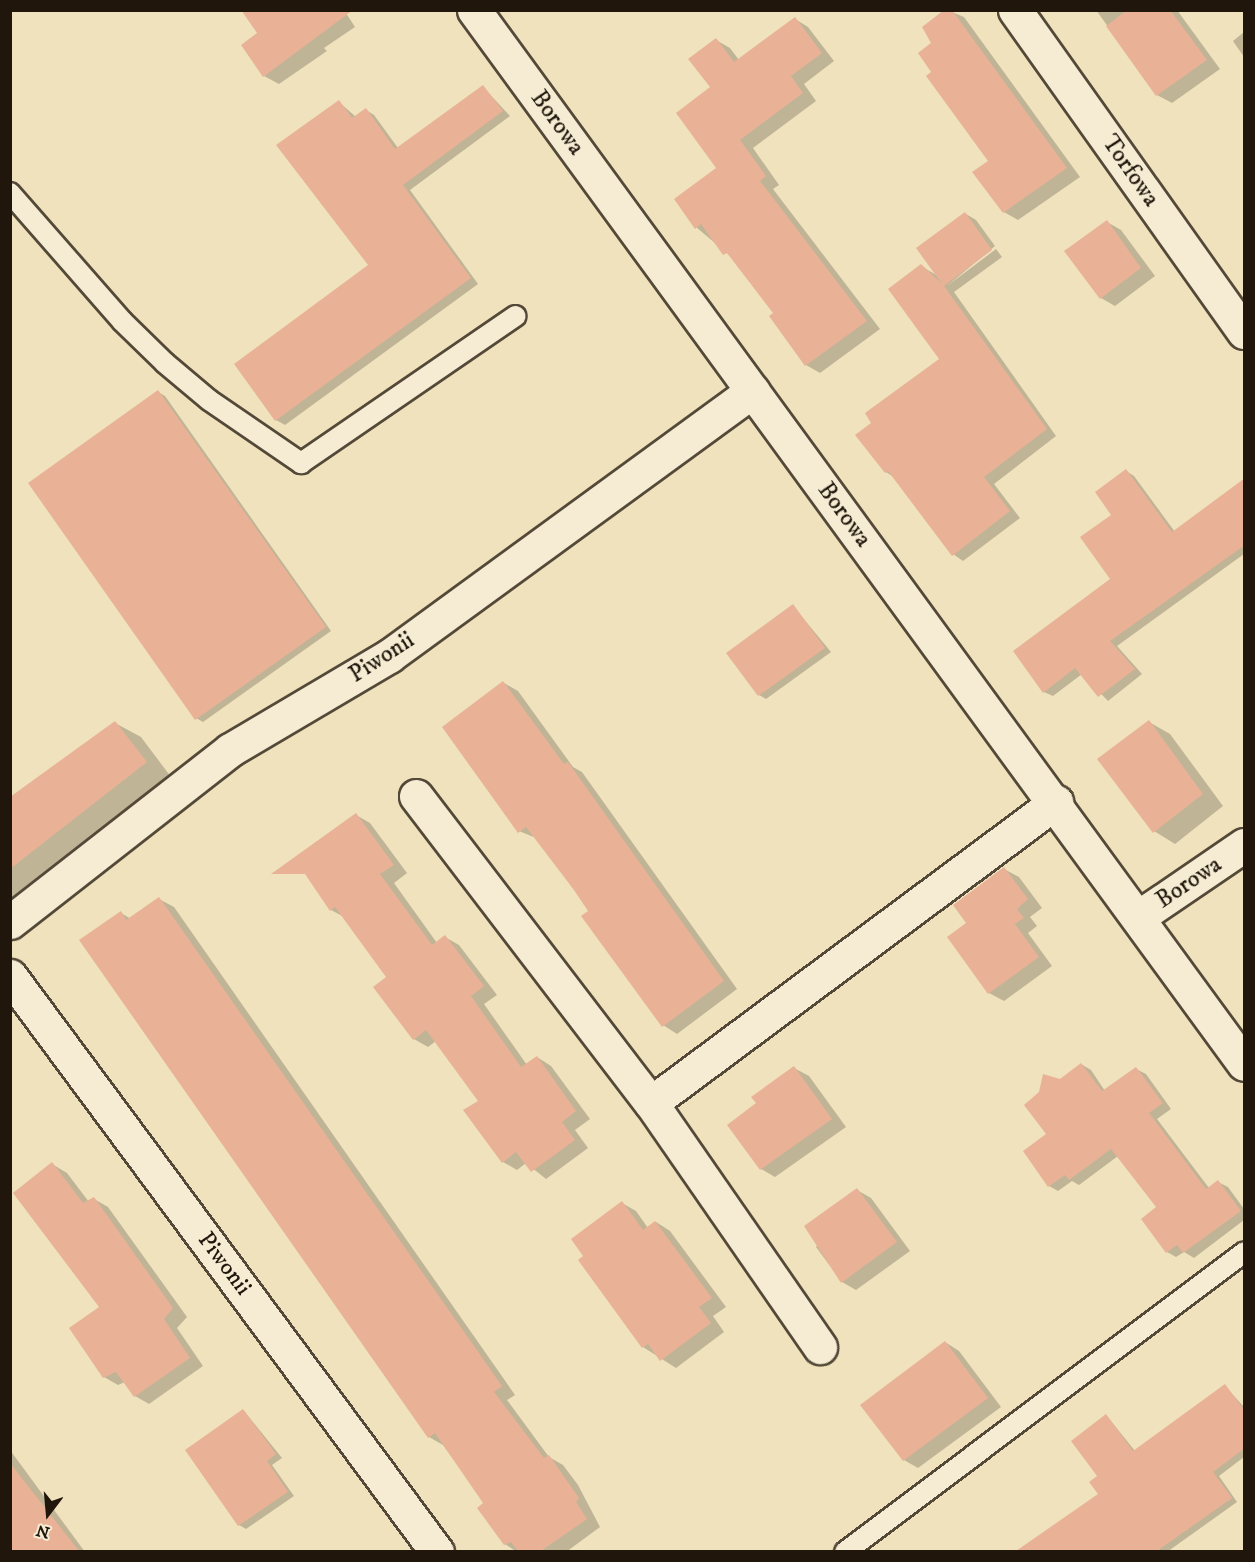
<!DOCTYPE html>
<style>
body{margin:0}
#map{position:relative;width:1255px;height:1562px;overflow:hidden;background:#efe2bc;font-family:"IM FELL DW Pica",serif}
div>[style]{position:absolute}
.shadow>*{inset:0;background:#0003}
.building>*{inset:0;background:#e9b296}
.roads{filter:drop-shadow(2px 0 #544938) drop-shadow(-2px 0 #544938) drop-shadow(0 2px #544938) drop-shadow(0 -2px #544938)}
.lane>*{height:20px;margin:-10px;padding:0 10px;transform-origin:10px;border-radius:10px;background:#f5ecd3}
.street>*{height:33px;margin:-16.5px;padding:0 16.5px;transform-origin:16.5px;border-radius:16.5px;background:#f5ecd3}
span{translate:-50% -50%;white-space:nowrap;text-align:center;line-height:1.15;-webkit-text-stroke:6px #f5ecd3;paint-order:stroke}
.street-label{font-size:24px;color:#20160c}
.frame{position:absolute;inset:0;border:12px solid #20160c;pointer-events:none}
.north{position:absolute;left:18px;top:1484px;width:60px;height:60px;-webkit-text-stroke:4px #f5ecd3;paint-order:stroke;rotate:196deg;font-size:16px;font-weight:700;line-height:24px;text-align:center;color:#20160c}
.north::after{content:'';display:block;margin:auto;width:21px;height:27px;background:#20160c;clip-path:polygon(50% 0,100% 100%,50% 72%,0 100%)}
</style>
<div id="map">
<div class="shadow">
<i style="clip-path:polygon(344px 10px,355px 27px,324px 48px,327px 51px,279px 84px,264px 76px)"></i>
<i style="clip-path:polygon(947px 10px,964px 17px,1080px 177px,1018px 220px,1004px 212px,990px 161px,933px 72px,933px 43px)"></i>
<i style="clip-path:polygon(1096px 10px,1177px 10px,1220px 69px,1172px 103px,1157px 95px)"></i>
<i style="clip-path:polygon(795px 19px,808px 27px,834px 61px,804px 84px,816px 101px,753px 148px,779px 185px,773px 189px,880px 329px,820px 373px,806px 365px,775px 314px,735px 260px,696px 227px,718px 168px,712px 87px,716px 40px,730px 48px,739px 60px)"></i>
<i style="clip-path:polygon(1244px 32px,1244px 57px,1233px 41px)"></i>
<i style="clip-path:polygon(483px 87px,510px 116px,410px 190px,478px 284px,285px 425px,276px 420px,371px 265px,339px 102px,356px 117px,366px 110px,374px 115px,398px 148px)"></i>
<i style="clip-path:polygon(966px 214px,976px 220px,995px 246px,947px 286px,996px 249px,1002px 257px,954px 292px,1056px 436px,994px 484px,1020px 518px,963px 561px,953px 554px,895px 478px,886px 472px,941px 360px,921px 266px,938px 276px)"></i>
<i style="clip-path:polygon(1107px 222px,1121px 230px,1155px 276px,1115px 306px,1101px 298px)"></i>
<i style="clip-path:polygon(158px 392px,165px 396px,331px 631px,203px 722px,196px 718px)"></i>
<i style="clip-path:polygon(1126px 471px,1134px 476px,1175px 532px,1244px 480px,1244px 554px,1117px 646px,1142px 674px,1108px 701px,1082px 674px,1053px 696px,1044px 692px,1112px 579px,1113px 515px)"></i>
<i style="clip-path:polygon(793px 606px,831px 652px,766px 699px,759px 695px)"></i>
<i style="clip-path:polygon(504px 683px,518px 691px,573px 767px,582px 772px,737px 989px,677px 1034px,663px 1025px,590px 911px,536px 838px,519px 831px)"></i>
<i style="clip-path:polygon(1149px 722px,1170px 734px,1223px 806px,1175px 844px,1154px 831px)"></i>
<i style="clip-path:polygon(115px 723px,141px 737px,171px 777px,10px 913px,10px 799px)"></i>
<i style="clip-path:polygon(356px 815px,370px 823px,407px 873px,394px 883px,437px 943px,445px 937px,459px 945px,497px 995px,484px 1004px,527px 1065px,537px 1057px,551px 1066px,590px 1119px,575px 1130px,588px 1148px,546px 1179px,526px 1163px,517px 1170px,503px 1162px,480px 1101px,436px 1041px,428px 1047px,414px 1039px,388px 978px,344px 917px,331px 910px)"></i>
<i style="clip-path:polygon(1004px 869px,1019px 877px,1042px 908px,1030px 917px,1037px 926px,1028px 933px,1052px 966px,1004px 1001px,989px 993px,968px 923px)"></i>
<i style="clip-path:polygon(159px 899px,174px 907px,515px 1395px,507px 1400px,549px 1457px,563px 1465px,578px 1485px,600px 1527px,566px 1552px,517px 1552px,505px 1544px,485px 1503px,443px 1445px,429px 1437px,121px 913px,131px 919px)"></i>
<i style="clip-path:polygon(1081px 1064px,1091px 1070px,1105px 1091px,1136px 1069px,1146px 1074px,1171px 1109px,1157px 1119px,1209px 1188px,1218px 1182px,1228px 1187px,1244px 1209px,1244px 1220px,1194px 1258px,1184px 1252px,1176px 1257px,1167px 1252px,1158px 1207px,1118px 1156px,1079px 1185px,1072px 1181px,1058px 1191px,1049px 1186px,1048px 1134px,1060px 1080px)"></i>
<i style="clip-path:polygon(794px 1068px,809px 1076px,846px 1127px,775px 1177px,761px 1169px,758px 1103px)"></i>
<i style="clip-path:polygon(52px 1164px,67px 1173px,89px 1202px,94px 1199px,108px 1207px,187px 1317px,177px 1328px,203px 1366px,149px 1404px,135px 1396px,125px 1382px,118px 1385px,104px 1377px,101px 1307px)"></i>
<i style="clip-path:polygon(857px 1190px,871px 1198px,910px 1251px,856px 1290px,842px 1282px,816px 1247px)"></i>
<i style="clip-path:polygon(622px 1203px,636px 1211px,648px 1228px,656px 1222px,670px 1231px,726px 1307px,713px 1316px,724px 1332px,676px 1368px,643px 1347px)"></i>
<i style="clip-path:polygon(945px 1342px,959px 1351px,1001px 1407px,918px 1468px,904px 1460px)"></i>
<i style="clip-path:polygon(1225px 1386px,1244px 1407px,1244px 1457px,1219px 1476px,1237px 1502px,1167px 1552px,1018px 1552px,1100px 1495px,1107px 1416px,1135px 1451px)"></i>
<i style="clip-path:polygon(244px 1411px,282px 1458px,272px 1465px,294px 1496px,246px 1529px,239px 1525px,187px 1451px)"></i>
<i style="clip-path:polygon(10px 1450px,85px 1552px,10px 1552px)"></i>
</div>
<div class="building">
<i style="clip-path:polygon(241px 10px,353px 10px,263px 77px,241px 45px,257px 33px)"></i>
<i style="clip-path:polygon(944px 10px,952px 10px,1067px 168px,1003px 213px,972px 172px,988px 161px,926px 76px,931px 72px,918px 53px,931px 43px,922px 27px)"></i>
<i style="clip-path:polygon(1127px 10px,1170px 10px,1207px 60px,1156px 96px,1106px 26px)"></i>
<i style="clip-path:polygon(795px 17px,822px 53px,791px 76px,803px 93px,740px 140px,766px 176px,760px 181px,867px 321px,805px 366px,769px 316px,773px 313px,727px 253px,723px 255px,701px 224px,695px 229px,674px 199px,716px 168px,676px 113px,710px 87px,688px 59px,716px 38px,734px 62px)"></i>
<i style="clip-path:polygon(483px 85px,503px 111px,403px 185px,471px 278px,275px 421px,234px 364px,368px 265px,276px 145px,339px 100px,352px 118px,366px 108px,395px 149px)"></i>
<i style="clip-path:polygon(965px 212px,992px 250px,944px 286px,1047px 429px,984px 477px,1010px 511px,952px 556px,888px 471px,885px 473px,855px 435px,871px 423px,865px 413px,939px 359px,888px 289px,921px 264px,942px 284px,916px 248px)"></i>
<i style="clip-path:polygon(1107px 220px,1141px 268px,1100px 299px,1064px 251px)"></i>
<i style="clip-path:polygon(158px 390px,326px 627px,195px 720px,28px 483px)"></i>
<i style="clip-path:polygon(1126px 469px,1172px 532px,1245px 478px,1245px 545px,1110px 641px,1135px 669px,1098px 697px,1075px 668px,1043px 693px,1013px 651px,1110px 579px,1080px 537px,1111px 515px,1095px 492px)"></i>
<i style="clip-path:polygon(793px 604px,825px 648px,758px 696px,726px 653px)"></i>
<i style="clip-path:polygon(503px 681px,564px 764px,568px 762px,724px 981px,662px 1027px,581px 916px,588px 911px,574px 890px,526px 827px,518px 833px,442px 727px)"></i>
<i style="clip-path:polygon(1149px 720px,1203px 794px,1153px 833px,1097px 759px)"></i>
<i style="clip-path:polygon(115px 721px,147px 762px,10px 869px,10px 797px)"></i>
<i style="clip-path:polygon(356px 813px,394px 865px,380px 874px,432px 945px,445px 935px,484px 986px,471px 996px,521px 1067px,537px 1056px,576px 1111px,562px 1122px,575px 1140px,531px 1172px,516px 1152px,502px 1163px,463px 1110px,478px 1101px,426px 1030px,413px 1040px,373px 987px,386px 977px,335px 907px,330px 911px,305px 874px,271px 874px)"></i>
<i style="clip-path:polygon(1004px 867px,1028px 899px,1017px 909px,1024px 918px,1015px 924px,1039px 957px,988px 994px,947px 937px,966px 923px,953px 905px)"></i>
<i style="clip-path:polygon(159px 897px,502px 1386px,494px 1392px,544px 1458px,549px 1455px,579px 1498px,576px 1502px,587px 1519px,541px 1551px,518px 1551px,511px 1542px,504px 1545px,477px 1508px,483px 1503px,435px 1433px,428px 1438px,79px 940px,121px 911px,126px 920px)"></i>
<i style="clip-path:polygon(1081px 1063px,1102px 1091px,1136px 1067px,1163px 1103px,1149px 1113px,1206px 1189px,1218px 1180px,1241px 1211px,1183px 1253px,1177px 1245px,1166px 1253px,1141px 1219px,1156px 1207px,1111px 1149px,1069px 1180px,1065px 1175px,1048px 1187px,1023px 1151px,1046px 1134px,1024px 1105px,1039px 1092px,1043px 1074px,1060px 1079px)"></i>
<i style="clip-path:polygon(794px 1066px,832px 1119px,760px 1170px,727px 1125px,756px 1103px,751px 1097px)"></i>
<i style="clip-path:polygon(52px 1162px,83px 1203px,94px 1197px,173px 1308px,164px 1319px,190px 1358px,134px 1397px,116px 1372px,103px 1378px,69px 1328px,99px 1307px,13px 1193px)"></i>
<i style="clip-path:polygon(857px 1188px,897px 1242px,841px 1283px,804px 1226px)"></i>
<i style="clip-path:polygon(622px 1201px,643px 1230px,655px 1221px,712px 1298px,699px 1307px,711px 1323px,660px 1361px,648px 1344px,642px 1348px,578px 1260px,583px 1256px,571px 1239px)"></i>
<i style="clip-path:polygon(945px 1341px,988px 1398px,903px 1461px,860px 1405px)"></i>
<i style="clip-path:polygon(1225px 1384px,1245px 1411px,1245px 1448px,1213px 1472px,1232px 1498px,1157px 1551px,1016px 1551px,1098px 1494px,1089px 1482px,1097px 1476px,1071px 1441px,1106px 1414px,1133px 1451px)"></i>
<i style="clip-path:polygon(243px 1409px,276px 1454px,267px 1461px,288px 1492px,238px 1526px,185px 1450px)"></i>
<i style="clip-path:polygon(10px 1463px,79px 1551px,10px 1551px)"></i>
</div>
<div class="roads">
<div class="lane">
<i style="left:10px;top:193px;width:170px;rotate:48.8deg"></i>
<i style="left:122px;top:321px;width:60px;rotate:44.3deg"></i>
<i style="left:165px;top:363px;width:57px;rotate:40.1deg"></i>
<i style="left:209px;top:400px;width:112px;rotate:34.4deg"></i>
<i style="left:301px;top:463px;width:260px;rotate:-34.4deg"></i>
<i style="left:845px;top:1552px;width:499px;rotate:-36.9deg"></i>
</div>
<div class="street">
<i style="left:474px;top:10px;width:1305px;rotate:53.85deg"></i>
<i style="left:1015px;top:10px;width:395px;rotate:54.6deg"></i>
<i style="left:416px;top:796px;width:387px;rotate:52.6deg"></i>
<i style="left:651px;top:1103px;width:297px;rotate:55.3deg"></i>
<i style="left:1140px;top:916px;width:126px;rotate:-34.3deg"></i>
<i style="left:10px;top:922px;width:279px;rotate:-38deg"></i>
<i style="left:230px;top:750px;width:185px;rotate:-30.6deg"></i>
<i style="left:389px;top:656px;width:450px;rotate:-36.1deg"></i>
<i style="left:10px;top:976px;width:717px;rotate:53.45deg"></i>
<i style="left:651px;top:1103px;width:505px;rotate:-36.62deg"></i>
</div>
</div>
<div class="street-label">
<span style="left:557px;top:123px;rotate:54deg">Borowa</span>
<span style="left:1130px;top:171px;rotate:55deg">Torfowa</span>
<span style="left:844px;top:515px;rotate:54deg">Borowa</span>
<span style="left:382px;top:658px;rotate:-33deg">Piwonii</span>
<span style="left:1189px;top:883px;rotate:-34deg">Borowa</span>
<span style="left:224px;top:1264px;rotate:53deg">Piwonii</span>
</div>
<div class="frame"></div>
<div class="north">N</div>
</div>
